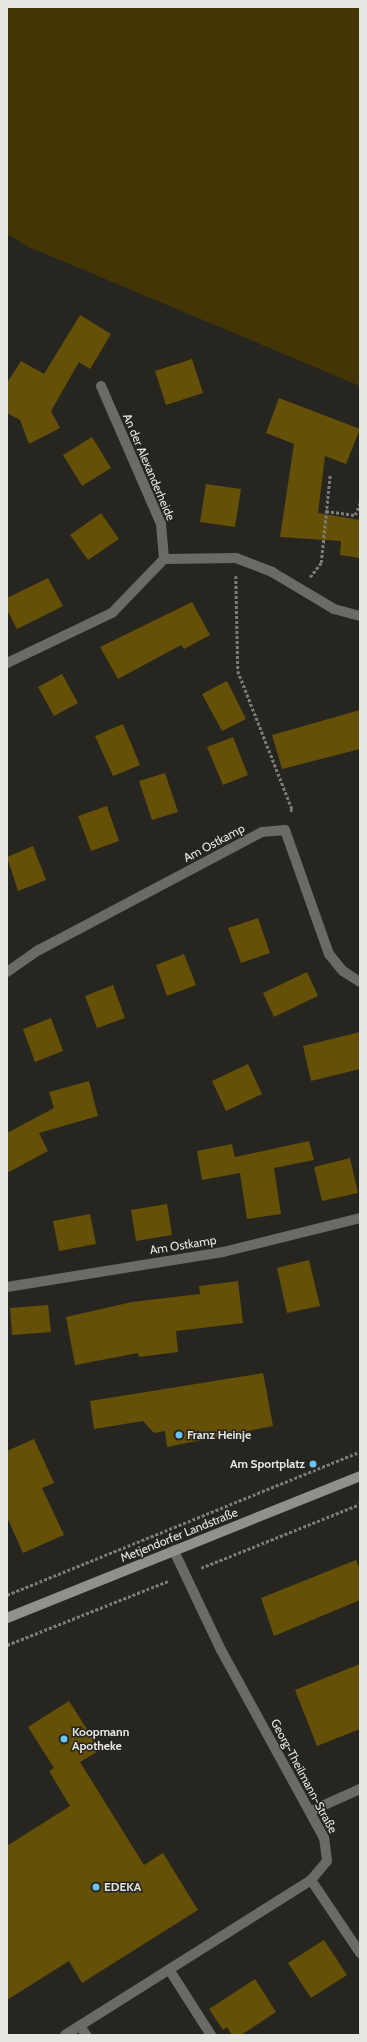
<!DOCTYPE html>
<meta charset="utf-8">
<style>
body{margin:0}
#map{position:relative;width:367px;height:2042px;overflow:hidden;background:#272520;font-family:Cabin,sans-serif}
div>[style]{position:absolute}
.green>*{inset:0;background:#443604}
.building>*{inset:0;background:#655007}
.path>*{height:2.5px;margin-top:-1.25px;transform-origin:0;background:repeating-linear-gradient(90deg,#7d7b77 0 3px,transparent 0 5px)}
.service>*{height:10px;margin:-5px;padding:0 5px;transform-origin:5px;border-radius:5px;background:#6a6a67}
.minor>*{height:10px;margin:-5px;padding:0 5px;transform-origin:5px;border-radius:5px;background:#6a6a67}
.secondary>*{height:10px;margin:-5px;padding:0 5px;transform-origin:5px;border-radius:5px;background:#92908c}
.dots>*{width:11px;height:11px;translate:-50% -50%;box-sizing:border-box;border:2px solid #272520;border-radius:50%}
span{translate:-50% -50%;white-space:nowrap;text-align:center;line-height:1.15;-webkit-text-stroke:3px #272520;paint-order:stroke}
.street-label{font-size:12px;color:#e6e5e2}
.poi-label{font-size:12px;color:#e6e5e2;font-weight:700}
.left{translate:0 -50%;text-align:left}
.right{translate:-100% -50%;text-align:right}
.frame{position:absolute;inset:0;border:8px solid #e6e5e2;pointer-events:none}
</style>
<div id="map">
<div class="green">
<i style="clip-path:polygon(7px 7px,360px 7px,360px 386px,29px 247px,7px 234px)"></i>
</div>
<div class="building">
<i style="clip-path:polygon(80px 315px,111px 334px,90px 369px,79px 362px,51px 411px,60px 428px,29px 444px,20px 420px,7px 413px,7px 383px,21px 361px,44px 374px)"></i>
<i style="clip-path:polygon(192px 359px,203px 393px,166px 405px,155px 371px)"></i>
<i style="clip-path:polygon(279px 398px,360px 429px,346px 464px,325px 456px,318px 513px,360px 520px,360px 558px,340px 555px,341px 541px,280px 537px,294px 444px,266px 433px)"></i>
<i style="clip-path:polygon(92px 437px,111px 468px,82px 486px,63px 455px)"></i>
<i style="clip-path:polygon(206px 484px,241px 489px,235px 527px,200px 522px)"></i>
<i style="clip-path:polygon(101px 513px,119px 539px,88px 560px,70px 535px)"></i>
<i style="clip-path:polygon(48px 578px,63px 606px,17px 629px,7px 610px,7px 598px)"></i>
<i style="clip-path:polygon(192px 602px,210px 635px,184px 649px,181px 645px,118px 679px,100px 647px)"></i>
<i style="clip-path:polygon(62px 674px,78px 703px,54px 716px,38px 687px)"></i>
<i style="clip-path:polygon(227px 681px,246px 719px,222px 731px,202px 694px)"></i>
<i style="clip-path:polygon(360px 710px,360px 749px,282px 769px,272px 735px)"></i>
<i style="clip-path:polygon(123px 724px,140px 765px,113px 776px,95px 736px)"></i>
<i style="clip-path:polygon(233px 737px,248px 775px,223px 785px,207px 747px)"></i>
<i style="clip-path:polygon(165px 773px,178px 812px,152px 820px,139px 781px)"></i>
<i style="clip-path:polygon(107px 806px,119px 841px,91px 851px,78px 816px)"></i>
<i style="clip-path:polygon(33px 846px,46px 880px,18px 891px,7px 857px)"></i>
<i style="clip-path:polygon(258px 918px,270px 953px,241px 963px,228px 928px)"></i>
<i style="clip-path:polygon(184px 954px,196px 985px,167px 996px,156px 965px)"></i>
<i style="clip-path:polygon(307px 972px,318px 996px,274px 1017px,263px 993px)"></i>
<i style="clip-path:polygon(113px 985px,125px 1018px,97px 1028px,85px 996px)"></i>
<i style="clip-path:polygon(51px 1018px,63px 1051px,35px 1062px,23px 1029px)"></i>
<i style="clip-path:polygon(360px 1032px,360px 1069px,311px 1081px,303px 1046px)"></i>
<i style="clip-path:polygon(248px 1064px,262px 1094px,226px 1111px,212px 1081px)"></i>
<i style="clip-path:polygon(89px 1081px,98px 1116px,39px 1133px,48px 1151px,7px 1173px,7px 1133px,54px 1108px,49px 1092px)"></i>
<i style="clip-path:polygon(309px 1141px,314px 1160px,274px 1168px,281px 1214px,247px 1219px,240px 1173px,202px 1180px,197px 1151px,232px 1144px,235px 1157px)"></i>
<i style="clip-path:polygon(350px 1158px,358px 1193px,322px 1201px,314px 1167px)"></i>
<i style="clip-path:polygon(167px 1204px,172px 1235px,136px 1241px,131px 1210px)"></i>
<i style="clip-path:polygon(90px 1214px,96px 1244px,59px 1251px,53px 1221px)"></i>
<i style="clip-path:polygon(309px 1260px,320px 1306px,287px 1313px,277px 1268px)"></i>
<i style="clip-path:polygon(238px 1281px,243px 1323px,176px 1331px,178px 1352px,139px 1357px,138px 1353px,75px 1365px,66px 1317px,132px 1302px,200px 1294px,199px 1286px)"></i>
<i style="clip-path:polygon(48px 1305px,51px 1332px,12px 1335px,10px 1308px)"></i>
<i style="clip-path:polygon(263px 1373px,273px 1426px,167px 1447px,165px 1431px,154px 1433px,143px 1421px,94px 1429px,90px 1401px)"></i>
<i style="clip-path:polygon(34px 1439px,54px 1483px,42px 1488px,64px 1535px,23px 1553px,7px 1517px,7px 1451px)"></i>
<i style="clip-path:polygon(356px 1560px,360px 1570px,360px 1600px,274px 1636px,261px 1598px)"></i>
<i style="clip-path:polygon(360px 1664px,360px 1729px,317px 1746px,295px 1690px)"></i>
<i style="clip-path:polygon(69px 1701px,100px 1750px,80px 1762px,144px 1865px,163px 1853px,198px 1910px,82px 1983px,69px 1961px,7px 2000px,7px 1846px,70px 1806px,49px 1771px,54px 1768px,28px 1727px)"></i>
<i style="clip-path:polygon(324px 1940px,347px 1975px,311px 1998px,288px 1963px)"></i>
<i style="clip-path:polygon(255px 1979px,276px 2012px,241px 2035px,232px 2035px,227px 2027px,223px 2030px,209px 2009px)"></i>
</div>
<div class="path">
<i style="left:326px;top:511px;width:29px;rotate:8deg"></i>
<i style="left:355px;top:515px;width:13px;rotate:-67deg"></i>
<i style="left:236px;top:576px;width:95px;rotate:88.8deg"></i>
<i style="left:238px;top:671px;width:148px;rotate:68.6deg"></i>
<i style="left:292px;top:809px;width:5px;rotate:112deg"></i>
<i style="left:310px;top:577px;width:18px;rotate:-52deg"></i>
<i style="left:321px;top:563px;width:89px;rotate:-84.2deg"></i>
<i style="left:201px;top:1568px;width:171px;rotate:-21.9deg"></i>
<i style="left:7px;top:1595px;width:381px;rotate:-22.1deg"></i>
<i style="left:7px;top:1645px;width:175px;rotate:-21.7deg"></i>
</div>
<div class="service">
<i style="left:311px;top:1811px;width:54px;rotate:-24.2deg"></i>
<i style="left:311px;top:1880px;width:88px;rotate:56.1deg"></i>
<i style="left:170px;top:1971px;width:76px;rotate:57.4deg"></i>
<i style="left:80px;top:2026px;width:11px;rotate:56deg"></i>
</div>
<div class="minor">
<i style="left:101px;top:386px;width:150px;rotate:66.5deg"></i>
<i style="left:161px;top:524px;width:35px;rotate:85deg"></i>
<i style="left:7px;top:663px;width:116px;rotate:-25.5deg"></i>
<i style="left:112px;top:613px;width:75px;rotate:-46.1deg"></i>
<i style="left:164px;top:559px;width:72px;rotate:-0.8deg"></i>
<i style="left:236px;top:558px;width:39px;rotate:21deg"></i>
<i style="left:272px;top:572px;width:72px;rotate:30.8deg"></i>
<i style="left:334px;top:609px;width:27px;rotate:15deg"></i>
<i style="left:7px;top:972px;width:39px;rotate:-35deg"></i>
<i style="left:39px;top:950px;width:252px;rotate:-27.9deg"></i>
<i style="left:262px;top:832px;width:23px;rotate:-5deg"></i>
<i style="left:285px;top:830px;width:132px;rotate:70.5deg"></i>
<i style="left:329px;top:954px;width:22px;rotate:51deg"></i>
<i style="left:343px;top:971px;width:20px;rotate:33deg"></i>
<i style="left:7px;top:1287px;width:219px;rotate:-9.2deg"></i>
<i style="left:223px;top:1252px;width:141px;rotate:-13.9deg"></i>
<i style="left:65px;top:2035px;width:291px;rotate:-32.2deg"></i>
<i style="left:311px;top:1880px;width:25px;rotate:-50deg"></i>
<i style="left:327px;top:1861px;width:23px;rotate:-97deg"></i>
<i style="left:324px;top:1838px;width:214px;rotate:-118.7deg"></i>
<i style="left:221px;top:1650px;width:110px;rotate:-115.4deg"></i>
</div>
<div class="secondary">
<i style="left:7px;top:1618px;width:380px;rotate:-21.9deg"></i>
</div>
<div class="dots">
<i style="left:179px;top:1435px;background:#68c4f0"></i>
<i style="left:313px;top:1464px;background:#68c4f0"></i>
<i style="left:64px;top:1739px;background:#68c4f0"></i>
<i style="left:96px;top:1887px;background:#68c4f0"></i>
</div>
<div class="street-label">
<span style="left:149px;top:467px;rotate:67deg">An der Alexanderheide</span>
<span style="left:214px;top:843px;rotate:-28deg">Am Ostkamp</span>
<span style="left:183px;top:1245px;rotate:-9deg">Am Ostkamp</span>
<span style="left:179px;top:1535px;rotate:-22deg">Metjendorfer Landstraße</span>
<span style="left:304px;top:1776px;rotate:62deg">Georg-Theilmann-Straße</span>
</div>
<div class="poi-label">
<span class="left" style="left:187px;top:1435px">Franz Heinje</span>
<span class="right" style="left:305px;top:1464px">Am Sportplatz</span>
<span class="left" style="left:72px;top:1739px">Koopmann<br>Apotheke</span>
<span class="left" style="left:104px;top:1887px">EDEKA</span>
</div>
<div class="frame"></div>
</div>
